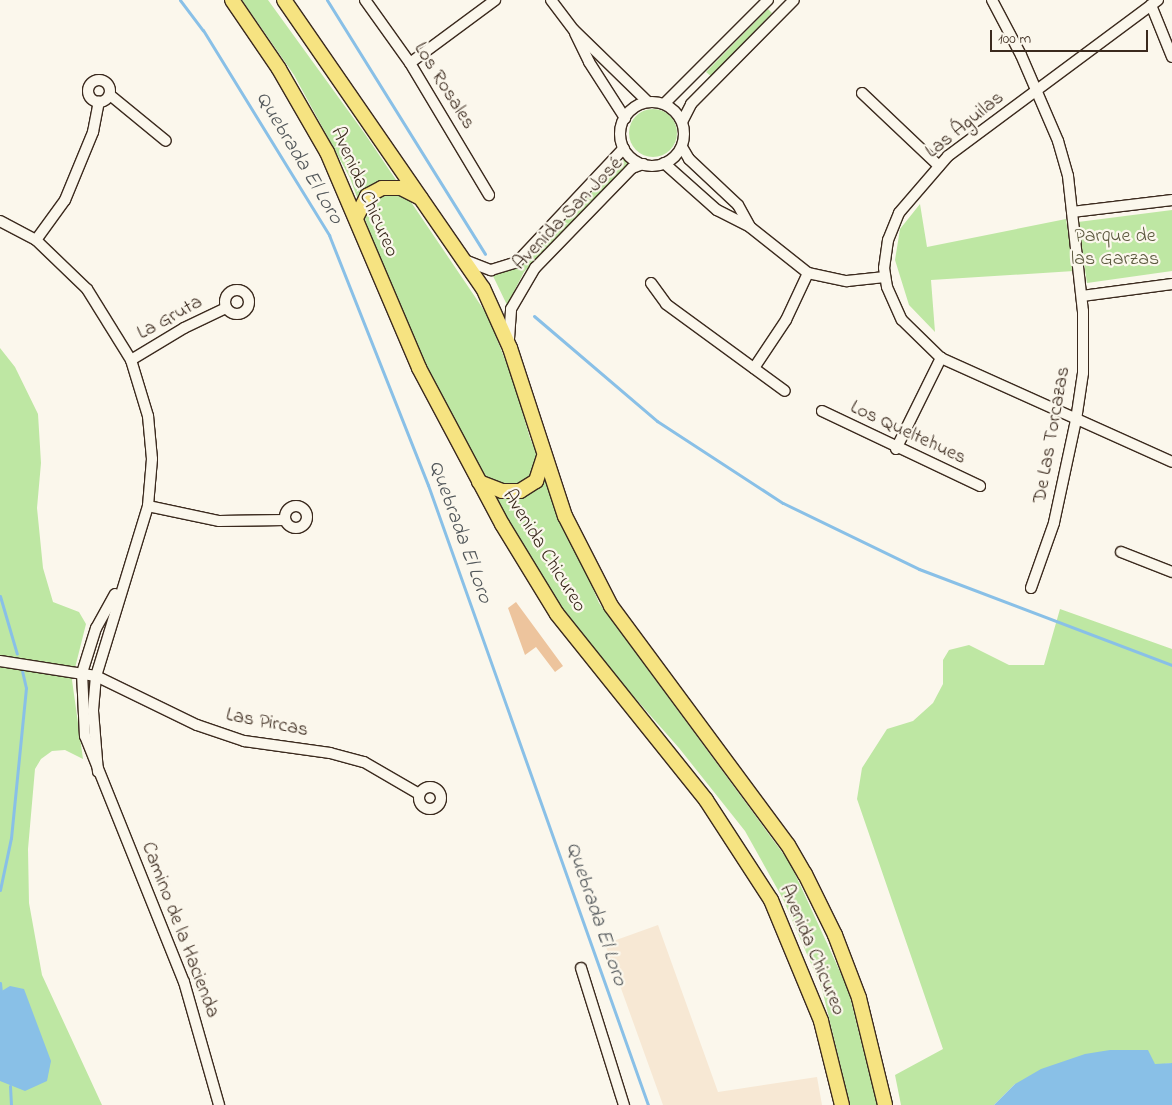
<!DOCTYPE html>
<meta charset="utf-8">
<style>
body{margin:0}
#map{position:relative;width:1172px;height:1105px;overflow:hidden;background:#fbf7ec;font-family:"Indie Flower",sans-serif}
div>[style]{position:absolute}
.built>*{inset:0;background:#f7e8d4}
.green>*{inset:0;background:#bee7a3}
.round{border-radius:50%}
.water>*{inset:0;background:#89c0e7}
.stream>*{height:3px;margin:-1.5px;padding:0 1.5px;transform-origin:1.5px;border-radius:1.5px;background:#89c0e7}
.building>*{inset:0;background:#edc49d}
.roads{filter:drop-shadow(1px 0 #3b2a1e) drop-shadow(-1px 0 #3b2a1e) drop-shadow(0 1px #3b2a1e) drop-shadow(0 -1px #3b2a1e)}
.minor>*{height:10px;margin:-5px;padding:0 5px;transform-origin:5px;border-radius:5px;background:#fbf7ec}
.minor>.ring{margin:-5px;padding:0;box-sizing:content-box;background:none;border:10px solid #fbf7ec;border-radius:50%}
.major>*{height:14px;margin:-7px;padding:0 7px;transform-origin:7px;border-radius:7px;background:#f6e381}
span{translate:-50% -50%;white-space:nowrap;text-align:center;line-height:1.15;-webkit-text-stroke:4.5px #fbf7ec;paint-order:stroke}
.street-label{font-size:20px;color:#3b2a1e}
.park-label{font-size:20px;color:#5c593f}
.water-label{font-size:21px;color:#52575a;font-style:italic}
.scale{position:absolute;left:990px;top:30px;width:158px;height:22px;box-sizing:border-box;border:2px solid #3b2a1e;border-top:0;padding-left:6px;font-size:15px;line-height:18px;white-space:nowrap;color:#3b2a1e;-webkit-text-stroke:4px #fbf7ec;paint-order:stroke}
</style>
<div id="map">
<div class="built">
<i style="clip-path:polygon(658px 925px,718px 1092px,817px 1077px,822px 1105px,663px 1105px,605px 944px)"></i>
</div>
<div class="green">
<i style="clip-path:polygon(242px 0,268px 0,365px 134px,488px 316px,513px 380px,530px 438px,599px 603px,790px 863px,848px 989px,877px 1105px,850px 1105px,822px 989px,783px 899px,745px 831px,679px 748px,578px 633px,518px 540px,456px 429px,398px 310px,350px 178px,294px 75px)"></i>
<i style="clip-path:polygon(768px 9px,772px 13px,712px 77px,706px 72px)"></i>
<i class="round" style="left:629px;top:109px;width:48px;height:48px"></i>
<i style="clip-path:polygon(624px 159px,629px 163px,524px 272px,507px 305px,493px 276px,523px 265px)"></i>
<i style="clip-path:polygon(920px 204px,927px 247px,1066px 219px,1074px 271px,931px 280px,935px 332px,909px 305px,895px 260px,900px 229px)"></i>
<i style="clip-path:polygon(1172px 210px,1172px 271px,1087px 283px,1078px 222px)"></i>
<i style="clip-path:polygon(0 348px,15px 367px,38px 414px,41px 463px,37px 508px,43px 568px,53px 602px,79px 612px,86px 624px,72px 680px,83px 759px,65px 750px,52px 751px,41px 759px,35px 769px,28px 849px,29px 903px,42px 975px,102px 1105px,0 1105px)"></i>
<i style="clip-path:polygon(1060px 609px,1172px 649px,1172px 1063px,1015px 1084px,994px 1105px,901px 1105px,895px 1075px,943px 1049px,857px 799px,862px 768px,887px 729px,913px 721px,933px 703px,943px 684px,943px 660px,949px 650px,969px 645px,1009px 665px,1044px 665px)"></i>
</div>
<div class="water">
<i style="clip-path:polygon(10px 986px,24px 989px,51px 1061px,47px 1081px,25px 1091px,0 1081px,0 992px)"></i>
<i style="clip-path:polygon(1110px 1050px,1148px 1050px,1155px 1064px,1172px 1063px,1172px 1105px,994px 1105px,1015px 1084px,1041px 1069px,1085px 1054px)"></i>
</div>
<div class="stream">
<i style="left:180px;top:0;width:38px;rotate:53deg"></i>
<i style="left:203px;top:30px;width:241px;rotate:58.4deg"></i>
<i style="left:329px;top:235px;width:269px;rotate:68.4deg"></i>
<i style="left:428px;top:485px;width:658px;rotate:70.46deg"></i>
<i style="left:327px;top:0;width:299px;rotate:58.1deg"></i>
<i style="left:534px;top:316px;width:162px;rotate:40.5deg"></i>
<i style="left:657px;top:421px;width:150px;rotate:33.1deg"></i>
<i style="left:783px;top:503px;width:151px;rotate:25.9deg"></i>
<i style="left:919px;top:569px;width:271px;rotate:20.8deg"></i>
<i style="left:0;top:596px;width:60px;rotate:73.7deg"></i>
<i style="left:0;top:890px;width:53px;rotate:-78.1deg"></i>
<i style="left:11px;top:838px;width:151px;rotate:-84.3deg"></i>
<i style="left:26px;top:688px;width:17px;rotate:-103deg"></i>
<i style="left:0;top:983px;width:9px;rotate:84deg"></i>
<i style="left:10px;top:1086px;width:19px;rotate:87deg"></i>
</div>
<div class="building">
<i style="clip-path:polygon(516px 602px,563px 666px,555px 672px,536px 647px,525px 655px,508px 608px)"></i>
</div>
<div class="roads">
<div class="minor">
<i style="left:365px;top:0;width:77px;rotate:54.5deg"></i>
<i style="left:410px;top:63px;width:154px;rotate:59.1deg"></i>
<i style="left:551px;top:0;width:38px;rotate:53deg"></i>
<i style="left:574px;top:30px;width:103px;rotate:44.2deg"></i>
<i style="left:992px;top:0;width:62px;rotate:62.2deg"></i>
<i style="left:1021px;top:55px;width:94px;rotate:66.7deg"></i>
<i style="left:1058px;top:141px;width:36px;rotate:74deg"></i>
<i style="left:1068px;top:176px;width:136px;rotate:83.7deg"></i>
<i style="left:1083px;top:311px;width:62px;rotate:90deg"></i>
<i style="left:1083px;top:373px;width:48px;rotate:98.5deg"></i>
<i style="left:1076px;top:420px;width:105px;rotate:102.1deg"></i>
<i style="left:1054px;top:523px;width:69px;rotate:109.5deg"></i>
<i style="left:1158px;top:0;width:262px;rotate:143.4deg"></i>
<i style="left:948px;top:156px;width:75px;rotate:130.7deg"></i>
<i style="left:899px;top:213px;width:29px;rotate:112deg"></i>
<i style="left:888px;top:240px;width:28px;rotate:98deg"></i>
<i style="left:884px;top:268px;width:19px;rotate:81deg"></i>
<i style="left:887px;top:287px;width:36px;rotate:66deg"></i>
<i style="left:902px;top:320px;width:54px;rotate:44.3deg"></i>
<i style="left:941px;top:358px;width:253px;rotate:24.2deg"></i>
<i style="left:1151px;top:5px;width:56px;rotate:68deg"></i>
<i style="left:575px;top:33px;width:32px;rotate:64deg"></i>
<i style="left:589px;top:62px;width:67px;rotate:57.3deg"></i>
<i style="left:410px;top:63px;width:106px;rotate:-36.5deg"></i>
<i class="ring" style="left:88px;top:80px;width:12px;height:12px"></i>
<i style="left:862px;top:93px;width:106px;rotate:43.5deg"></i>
<i style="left:110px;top:95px;width:72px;rotate:39.4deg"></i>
<i class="ring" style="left:620px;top:102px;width:54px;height:54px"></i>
<i style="left:664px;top:104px;width:147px;rotate:-45deg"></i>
<i style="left:682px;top:122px;width:20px;rotate:-63deg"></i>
<i style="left:691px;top:104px;width:146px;rotate:-45.3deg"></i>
<i style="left:682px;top:147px;width:14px;rotate:60deg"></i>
<i style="left:689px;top:159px;width:67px;rotate:43.2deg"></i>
<i style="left:738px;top:205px;width:25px;rotate:61deg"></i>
<i style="left:664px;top:163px;width:71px;rotate:41.6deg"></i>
<i style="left:717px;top:210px;width:37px;rotate:27deg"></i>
<i style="left:750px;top:227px;width:74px;rotate:38.4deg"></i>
<i style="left:808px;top:273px;width:40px;rotate:12deg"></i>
<i style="left:847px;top:281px;width:38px;rotate:-6deg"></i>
<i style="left:1072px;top:212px;width:101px;rotate:-6.8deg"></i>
<i style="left:0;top:221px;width:41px;rotate:27.8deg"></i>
<i style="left:36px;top:240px;width:71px;rotate:43.9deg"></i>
<i style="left:87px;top:289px;width:84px;rotate:58.2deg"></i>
<i style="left:131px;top:360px;width:59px;rotate:73.1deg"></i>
<i style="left:148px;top:416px;width:43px;rotate:84.7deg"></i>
<i style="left:152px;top:459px;width:47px;rotate:94.9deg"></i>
<i style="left:148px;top:506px;width:178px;rotate:107deg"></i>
<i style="left:96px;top:676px;width:35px;rotate:95deg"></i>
<i style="left:93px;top:711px;width:61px;rotate:85.3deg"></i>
<i style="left:36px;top:240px;width:49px;rotate:-54.1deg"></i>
<i style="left:65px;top:200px;width:74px;rotate:-67.6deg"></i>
<i style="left:93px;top:132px;width:31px;rotate:-79deg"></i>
<i style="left:467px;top:261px;width:26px;rotate:21deg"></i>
<i style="left:491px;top:270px;width:27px;rotate:-17deg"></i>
<i style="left:517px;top:262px;width:156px;rotate:-46.8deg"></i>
<i style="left:651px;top:283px;width:26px;rotate:54deg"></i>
<i style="left:666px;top:304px;width:147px;rotate:36.2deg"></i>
<i class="ring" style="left:225px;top:290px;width:14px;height:14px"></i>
<i style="left:1082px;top:296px;width:91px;rotate:-7.6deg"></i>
<i style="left:509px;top:339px;width:30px;rotate:-86deg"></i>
<i style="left:511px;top:309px;width:48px;rotate:-59.7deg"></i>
<i style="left:535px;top:268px;width:139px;rotate:-45.9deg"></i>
<i style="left:632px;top:168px;width:12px;rotate:-20deg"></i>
<i style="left:131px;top:360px;width:62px;rotate:-31.1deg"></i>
<i style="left:184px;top:328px;width:47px;rotate:-25.5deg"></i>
<i style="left:754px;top:368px;width:58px;rotate:-56.3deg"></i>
<i style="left:786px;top:320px;width:52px;rotate:-64.9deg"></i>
<i style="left:822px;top:411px;width:175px;rotate:25.4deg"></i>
<i style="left:896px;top:449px;width:102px;rotate:-63.7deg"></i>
<i class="ring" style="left:285px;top:506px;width:12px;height:12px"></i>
<i style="left:148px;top:506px;width:73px;rotate:11.9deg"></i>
<i style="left:219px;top:521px;width:66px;rotate:-0.9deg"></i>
<i style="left:1121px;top:552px;width:55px;rotate:21.4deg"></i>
<i style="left:115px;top:594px;width:39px;rotate:119deg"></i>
<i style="left:96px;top:628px;width:47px;rotate:107.3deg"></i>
<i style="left:82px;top:673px;width:63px;rotate:87.3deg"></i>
<i style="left:85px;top:736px;width:265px;rotate:68.1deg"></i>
<i style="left:184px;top:982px;width:128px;rotate:74.1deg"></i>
<i style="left:0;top:661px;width:97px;rotate:8.9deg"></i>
<i style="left:96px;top:676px;width:112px;rotate:25.9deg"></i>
<i style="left:197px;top:725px;width:50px;rotate:18.8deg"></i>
<i style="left:244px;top:741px;width:87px;rotate:7.9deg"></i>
<i style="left:330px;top:753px;width:35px;rotate:15deg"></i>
<i style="left:364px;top:762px;width:64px;rotate:30.2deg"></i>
<i class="ring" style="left:419px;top:787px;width:12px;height:12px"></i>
<i style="left:581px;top:968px;width:144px;rotate:72.6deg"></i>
</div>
<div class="major">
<i style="left:232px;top:0;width:83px;rotate:55.7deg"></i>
<i style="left:279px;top:69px;width:96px;rotate:60deg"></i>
<i style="left:327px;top:152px;width:235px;rotate:66.9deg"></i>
<i style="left:419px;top:368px;width:177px;rotate:62deg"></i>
<i style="left:502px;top:524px;width:105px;rotate:58.6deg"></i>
<i style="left:557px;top:614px;width:238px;rotate:51.3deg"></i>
<i style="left:706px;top:800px;width:119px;rotate:57deg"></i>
<i style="left:771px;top:900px;width:131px;rotate:67.5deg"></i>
<i style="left:821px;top:1021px;width:87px;rotate:76deg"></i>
<i style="left:284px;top:0;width:350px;rotate:55.4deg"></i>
<i style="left:483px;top:288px;width:66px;rotate:65.8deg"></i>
<i style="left:510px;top:348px;width:177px;rotate:71.9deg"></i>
<i style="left:565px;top:516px;width:101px;rotate:62.9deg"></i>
<i style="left:611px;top:606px;width:297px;rotate:53.5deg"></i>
<i style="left:788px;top:845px;width:34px;rotate:60deg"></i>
<i style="left:805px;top:874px;width:68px;rotate:63.8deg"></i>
<i style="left:835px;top:935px;width:67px;rotate:69.1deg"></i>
<i style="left:859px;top:998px;width:110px;rotate:76.3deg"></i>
<i style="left:356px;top:218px;width:25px;rotate:-63deg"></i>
<i style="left:367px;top:196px;width:17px;rotate:-28deg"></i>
<i style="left:382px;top:188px;width:19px"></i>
<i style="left:401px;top:188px;width:22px;rotate:27deg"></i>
<i style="left:479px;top:482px;width:25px;rotate:21deg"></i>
<i style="left:502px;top:491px;width:18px"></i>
<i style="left:520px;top:491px;width:19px;rotate:-32deg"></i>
<i style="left:536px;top:481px;width:25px;rotate:-72deg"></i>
</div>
</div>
<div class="street-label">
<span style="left:444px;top:86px;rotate:58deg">Los Rosales</span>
<span style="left:965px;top:125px;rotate:-39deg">Las Águilas</span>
<span style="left:364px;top:192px;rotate:66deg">Avenida Chicureo</span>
<span style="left:568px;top:214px;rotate:-46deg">Avenida San José</span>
<span style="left:170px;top:318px;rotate:-29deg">La Gruta</span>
<span style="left:908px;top:433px;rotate:25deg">Los Queltehues</span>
<span style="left:1052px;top:435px;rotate:-80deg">De Las Torcazas</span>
<span style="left:544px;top:551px;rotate:58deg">Avenida Chicureo</span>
<span style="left:267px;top:723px;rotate:11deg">Las Pircas</span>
<span style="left:180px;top:930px;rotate:69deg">Camino de la Hacienda</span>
<span style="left:812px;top:950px;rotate:67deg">Avenida Chicureo</span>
</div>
<div class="park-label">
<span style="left:1115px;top:248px">Parque de<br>las Garzas</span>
</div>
<div class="water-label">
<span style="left:299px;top:158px;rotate:59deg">Quebrada El Loro</span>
<span style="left:460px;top:532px;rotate:70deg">Quebrada El Loro</span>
<span style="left:596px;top:914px;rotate:71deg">Quebrada El Loro</span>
</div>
<div class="scale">100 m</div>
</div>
